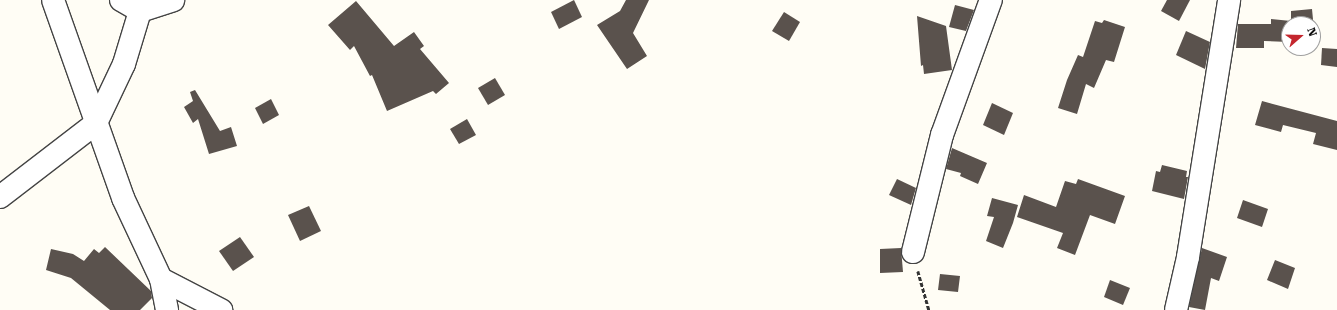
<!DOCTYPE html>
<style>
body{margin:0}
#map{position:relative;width:1337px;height:310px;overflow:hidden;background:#fffdf5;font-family:"Roboto Serif",serif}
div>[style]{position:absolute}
.building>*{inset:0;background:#5a524d}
.path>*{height:2.5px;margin-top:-1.25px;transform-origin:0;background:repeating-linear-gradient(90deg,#333 0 4px,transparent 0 6px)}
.roads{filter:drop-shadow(1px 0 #444) drop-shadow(-1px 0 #444) drop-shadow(0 1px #444) drop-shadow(0 -1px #444)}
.minor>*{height:22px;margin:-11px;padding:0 11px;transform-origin:11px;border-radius:11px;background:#fff}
span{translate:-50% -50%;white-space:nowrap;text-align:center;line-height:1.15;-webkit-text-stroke:4px #fff;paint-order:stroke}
.north{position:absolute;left:1281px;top:16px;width:40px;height:40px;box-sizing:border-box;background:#fff;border:1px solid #a0a0a0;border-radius:50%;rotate:70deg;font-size:11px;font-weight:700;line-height:16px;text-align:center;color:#111}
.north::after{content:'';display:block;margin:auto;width:14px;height:18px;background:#c4262e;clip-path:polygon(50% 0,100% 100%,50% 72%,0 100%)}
</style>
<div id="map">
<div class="building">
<i style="clip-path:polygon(574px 0,582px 17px,559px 29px,551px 12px)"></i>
<i style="clip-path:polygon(626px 0,649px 0,633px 33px,647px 56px,627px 69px,597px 25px,620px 11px)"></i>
<i style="clip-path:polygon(1167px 0,1190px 0,1179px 21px,1161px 11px)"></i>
<i style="clip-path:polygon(356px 1px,394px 46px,414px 32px,424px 46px,420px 49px,449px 83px,436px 94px,433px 91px,387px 111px,372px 75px,370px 76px,354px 46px,350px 50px,328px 25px)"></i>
<i style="clip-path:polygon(955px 5px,974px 10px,966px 31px,949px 27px)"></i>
<i style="clip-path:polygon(1312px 9px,1315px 40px,1313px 40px,1313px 24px,1289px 24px,1289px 42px,1264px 41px,1264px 48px,1236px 48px,1238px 24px,1271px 24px,1271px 19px,1291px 21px,1291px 11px)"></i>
<i style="clip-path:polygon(784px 12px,800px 22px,789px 41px,772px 31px)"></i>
<i style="clip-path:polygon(917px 16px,946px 26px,952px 70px,924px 74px,923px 65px,921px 66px)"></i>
<i style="clip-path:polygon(1104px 20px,1125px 27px,1114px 62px,1106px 60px,1094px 88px,1086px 84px,1077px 114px,1058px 108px,1067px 80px,1078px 55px,1083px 57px,1095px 21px,1102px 23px)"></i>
<i style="clip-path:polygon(1186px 31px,1210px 42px,1205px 69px,1176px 55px)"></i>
<i style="clip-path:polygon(1322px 48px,1337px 49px,1337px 67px,1321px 65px)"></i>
<i style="clip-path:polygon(495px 78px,505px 95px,488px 105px,478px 88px)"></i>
<i style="clip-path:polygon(195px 90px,220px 131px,231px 127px,237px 146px,209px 154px,198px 119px,193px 123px,184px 107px,193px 101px,190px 92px)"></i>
<i style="clip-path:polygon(271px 99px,279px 115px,263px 124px,255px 108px)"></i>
<i style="clip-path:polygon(1262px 101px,1337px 121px,1337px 150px,1313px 144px,1316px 133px,1283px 125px,1281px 132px,1255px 125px)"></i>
<i style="clip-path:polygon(992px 103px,1013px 113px,1004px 135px,983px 125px)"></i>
<i style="clip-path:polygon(467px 119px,476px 135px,459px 144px,450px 129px)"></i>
<i style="clip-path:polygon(952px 148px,987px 163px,978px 184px,960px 176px,961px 173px,946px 169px)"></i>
<i style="clip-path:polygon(1162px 165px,1187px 171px,1186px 177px,1188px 177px,1184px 199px,1152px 191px,1156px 171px,1160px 172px)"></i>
<i style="clip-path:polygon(897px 179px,916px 188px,911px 205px,889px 195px)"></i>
<i style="clip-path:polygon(1078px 179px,1125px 196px,1115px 224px,1090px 215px,1075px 255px,1057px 248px,1063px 233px,1017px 217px,1024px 195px,1056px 207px,1065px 181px,1076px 184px)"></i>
<i style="clip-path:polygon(992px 198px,1018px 205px,1013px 223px,1003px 248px,986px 241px,994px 217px,987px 216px)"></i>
<i style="clip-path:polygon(1243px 200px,1268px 209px,1262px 227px,1237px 218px)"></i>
<i style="clip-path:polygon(309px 206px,321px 231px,300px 241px,288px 215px)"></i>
<i style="clip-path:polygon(240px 237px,254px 257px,233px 271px,219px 251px)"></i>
<i style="clip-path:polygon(105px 247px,151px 291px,152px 298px,140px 310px,110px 310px,71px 278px,46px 270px,51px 249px,73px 254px,84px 261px,94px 249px,99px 253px)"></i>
<i style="clip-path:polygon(901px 248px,903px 272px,880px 273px,880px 249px)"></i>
<i style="clip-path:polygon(1202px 248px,1227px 257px,1219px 281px,1211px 278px,1205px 310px,1189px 307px)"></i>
<i style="clip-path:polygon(1275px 260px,1295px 268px,1288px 289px,1267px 280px)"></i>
<i style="clip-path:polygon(940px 274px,960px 276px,958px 292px,938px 290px)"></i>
<i style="clip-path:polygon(1110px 280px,1130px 288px,1123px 305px,1104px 297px)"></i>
</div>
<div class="path">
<i style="left:918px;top:271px;width:41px;rotate:74.2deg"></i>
</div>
<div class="roads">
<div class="minor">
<i style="left:53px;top:0;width:210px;rotate:70.5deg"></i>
<i style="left:123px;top:198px;width:89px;rotate:64.9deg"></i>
<i style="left:161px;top:279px;width:32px;rotate:79deg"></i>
<i style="left:121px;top:0;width:22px;rotate:30deg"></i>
<i style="left:140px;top:11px;width:35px;rotate:-18deg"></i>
<i style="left:0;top:197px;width:121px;rotate:-37.6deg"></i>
<i style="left:96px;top:123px;width:65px;rotate:-64.6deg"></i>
<i style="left:124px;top:64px;width:55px;rotate:-73.2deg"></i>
<i style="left:913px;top:252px;width:121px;rotate:-76.1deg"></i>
<i style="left:942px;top:135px;width:144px;rotate:-70.1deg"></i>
<i style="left:161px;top:279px;width:68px;rotate:27.3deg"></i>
<i style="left:1176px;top:310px;width:54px;rotate:-77.2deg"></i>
<i style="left:1188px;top:257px;width:260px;rotate:-80.9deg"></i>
</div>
</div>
<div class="north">N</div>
</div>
